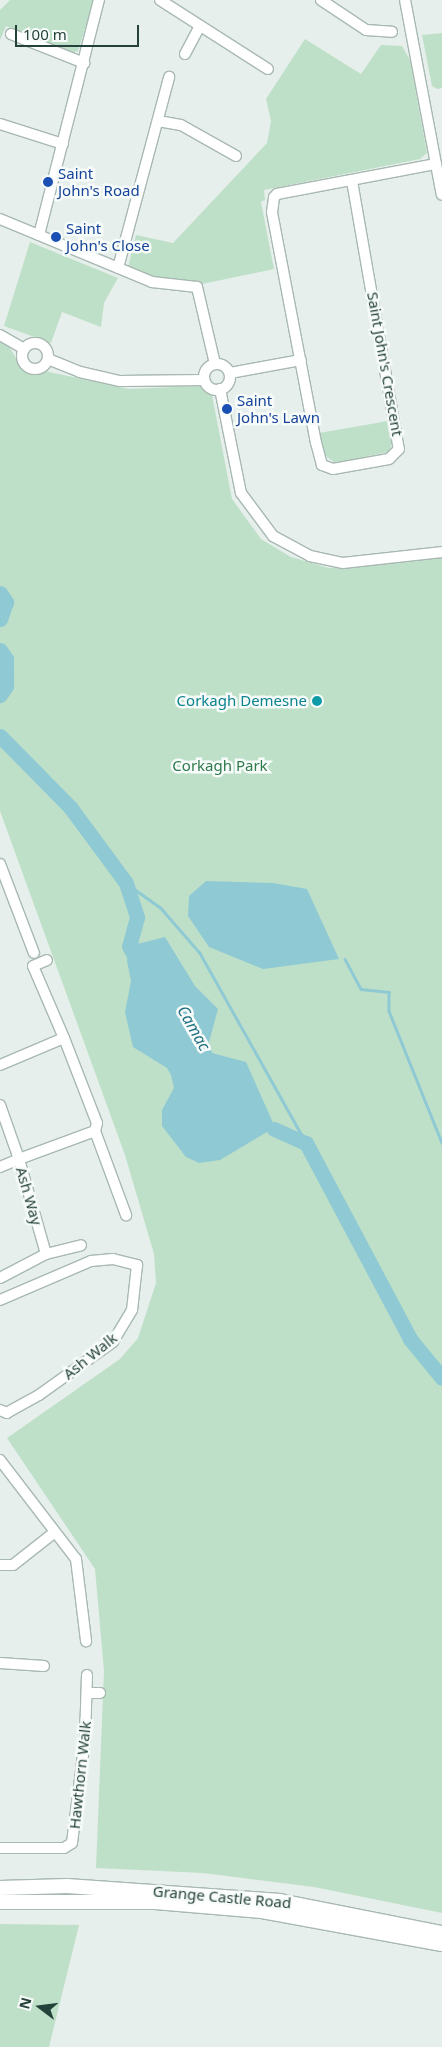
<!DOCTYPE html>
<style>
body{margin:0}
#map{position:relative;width:442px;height:2047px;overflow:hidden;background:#e6efeb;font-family:"Noto Sans",sans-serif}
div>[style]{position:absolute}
.green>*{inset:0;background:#bfe0c8}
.water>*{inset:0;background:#8ec9d4}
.stream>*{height:2.5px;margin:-1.25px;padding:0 1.25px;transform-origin:1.25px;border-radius:1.25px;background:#8ec9d4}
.river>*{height:15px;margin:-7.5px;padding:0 7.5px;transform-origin:7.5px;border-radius:7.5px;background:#8ec9d4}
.roads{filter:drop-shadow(1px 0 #a8b8b2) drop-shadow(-1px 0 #a8b8b2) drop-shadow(0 1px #a8b8b2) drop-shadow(0 -1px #a8b8b2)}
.minor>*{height:10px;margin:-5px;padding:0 5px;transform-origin:5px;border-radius:5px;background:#fff}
.minor>.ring{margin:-5px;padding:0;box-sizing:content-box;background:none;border:10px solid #fff;border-radius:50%}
.secondary>*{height:14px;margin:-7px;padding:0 7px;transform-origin:7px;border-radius:7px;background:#fff}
.dots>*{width:14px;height:14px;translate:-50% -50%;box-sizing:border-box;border:2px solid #f7fbf9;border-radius:50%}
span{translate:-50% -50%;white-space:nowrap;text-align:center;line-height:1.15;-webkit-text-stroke:5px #f7fbf9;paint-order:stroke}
.transit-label{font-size:15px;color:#164399}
.left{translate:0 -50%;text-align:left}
.street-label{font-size:15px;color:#24423a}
.culture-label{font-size:15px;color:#0d838f}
.right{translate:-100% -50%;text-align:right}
.park-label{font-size:15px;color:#2d7a4b}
.water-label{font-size:16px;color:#1c6f80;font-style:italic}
.north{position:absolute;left:15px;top:1982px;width:50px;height:50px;-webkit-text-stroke:4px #f7fbf9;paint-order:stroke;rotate:285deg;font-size:14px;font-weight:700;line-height:20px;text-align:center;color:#24423a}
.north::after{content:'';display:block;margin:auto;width:18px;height:22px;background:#24423a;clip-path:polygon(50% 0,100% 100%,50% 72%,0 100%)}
.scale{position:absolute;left:15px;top:25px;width:124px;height:22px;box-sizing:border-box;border:2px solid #24423a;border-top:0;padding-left:6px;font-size:15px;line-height:18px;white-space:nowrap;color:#24423a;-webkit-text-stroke:4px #f7fbf9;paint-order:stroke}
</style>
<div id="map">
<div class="green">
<i style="clip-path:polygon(10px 0,94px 0,78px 51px,71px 53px,6px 26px,0 40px,0 10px)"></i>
<i style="clip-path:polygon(442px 33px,442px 88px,437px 89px,432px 86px,422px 35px)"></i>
<i style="clip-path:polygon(305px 39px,361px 74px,381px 45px,402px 46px,410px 60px,427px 153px,420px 159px,264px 190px,265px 200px,261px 202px,274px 269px,202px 284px,162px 279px,128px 267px,136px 235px,173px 243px,267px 143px,271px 121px,266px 99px)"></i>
<i style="clip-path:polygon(30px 242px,118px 278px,104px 303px,101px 327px,62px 312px,51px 343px,4px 326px)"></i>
<i style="clip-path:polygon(0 341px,10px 348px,21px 366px,129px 389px,199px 386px,212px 395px,232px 499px,261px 539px,291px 557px,329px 568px,442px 556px,442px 1913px,314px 1887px,203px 1873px,96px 1868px,104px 1671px,95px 1569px,7px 1438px,120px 1359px,138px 1338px,156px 1283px,154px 1254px,125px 1155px,0 811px)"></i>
<i style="clip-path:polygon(388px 421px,393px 443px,388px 452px,335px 463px,325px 455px,319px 433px)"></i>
<i style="clip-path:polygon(0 1924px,79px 1925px,49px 2047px,0 2047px)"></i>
</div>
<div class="water">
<i style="clip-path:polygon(206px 881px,273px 883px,307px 889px,339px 959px,263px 969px,209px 947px,188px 916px,189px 896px)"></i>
<i style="clip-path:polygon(165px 937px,195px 986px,218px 1009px,209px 1042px,212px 1053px,246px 1062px,274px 1125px,290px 1134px,291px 1139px,267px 1132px,220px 1160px,199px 1163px,186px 1157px,162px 1126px,162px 1110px,174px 1088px,171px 1075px,167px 1068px,133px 1047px,125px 1012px,131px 981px,127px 961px,129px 946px)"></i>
</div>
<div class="stream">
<i style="left:126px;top:883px;width:43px;rotate:35.5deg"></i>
<i style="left:161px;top:908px;width:60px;rotate:49.1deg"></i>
<i style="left:200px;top:953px;width:218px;rotate:60.8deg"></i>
<i style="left:345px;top:959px;width:34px;rotate:62deg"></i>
<i style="left:361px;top:989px;width:28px;rotate:6deg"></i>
<i style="left:389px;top:992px;width:19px;rotate:90deg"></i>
<i style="left:389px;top:1011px;width:142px;rotate:68.1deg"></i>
</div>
<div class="river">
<i style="left:0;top:593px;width:11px;rotate:56deg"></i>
<i style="left:6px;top:602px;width:18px;rotate:109deg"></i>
<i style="left:0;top:650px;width:11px;rotate:56deg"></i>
<i style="left:6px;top:659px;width:27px;rotate:90deg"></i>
<i style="left:6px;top:686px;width:11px;rotate:124deg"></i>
<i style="left:0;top:736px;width:100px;rotate:45.4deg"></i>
<i style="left:70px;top:807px;width:94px;rotate:53.6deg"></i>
<i style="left:126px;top:883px;width:36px;rotate:72deg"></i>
<i style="left:137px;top:917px;width:30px;rotate:105deg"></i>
<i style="left:129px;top:946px;width:18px;rotate:61deg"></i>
<i style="left:274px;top:1129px;width:35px;rotate:24deg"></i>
<i style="left:306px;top:1143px;width:222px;rotate:62deg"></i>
<i style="left:410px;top:1339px;width:50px;rotate:50.6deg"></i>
</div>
<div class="roads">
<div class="minor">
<i style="left:160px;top:0;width:128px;rotate:32.6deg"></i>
<i style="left:321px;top:0;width:54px;rotate:33.7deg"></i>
<i style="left:366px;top:30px;width:26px;rotate:4deg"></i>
<i style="left:405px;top:0;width:198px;rotate:79.3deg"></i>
<i style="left:11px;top:34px;width:79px;rotate:21.7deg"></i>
<i style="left:185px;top:54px;width:32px;rotate:-62deg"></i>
<i style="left:158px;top:121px;width:23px;rotate:10deg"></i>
<i style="left:181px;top:125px;width:63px;rotate:29.4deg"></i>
<i style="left:0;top:124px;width:66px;rotate:17.6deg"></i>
<i style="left:352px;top:181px;width:272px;rotate:80.1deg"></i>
<i style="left:399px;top:449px;width:14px;rotate:135deg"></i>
<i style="left:389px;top:459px;width:57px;rotate:169.9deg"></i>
<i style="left:333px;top:469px;width:12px;rotate:-160deg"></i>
<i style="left:322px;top:465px;width:23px;rotate:-105deg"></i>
<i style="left:316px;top:443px;width:235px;rotate:-100.8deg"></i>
<i style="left:272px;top:212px;width:15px;rotate:-82deg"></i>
<i style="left:274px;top:197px;width:4px;rotate:-45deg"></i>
<i style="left:277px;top:194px;width:162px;rotate:-10.7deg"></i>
<i style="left:0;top:219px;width:165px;rotate:22.5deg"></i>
<i style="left:152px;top:282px;width:45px;rotate:6.3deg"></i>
<i style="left:197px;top:287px;width:79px;rotate:76.8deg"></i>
<i style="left:39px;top:235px;width:243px;rotate:-75.7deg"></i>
<i style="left:118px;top:268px;width:198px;rotate:-75deg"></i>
<i style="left:0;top:335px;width:28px;rotate:30deg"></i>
<i class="ring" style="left:22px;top:343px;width:16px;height:16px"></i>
<i style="left:48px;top:359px;width:35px;rotate:22deg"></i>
<i style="left:80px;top:372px;width:41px;rotate:12.7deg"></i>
<i style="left:120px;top:381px;width:84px;rotate:-0.7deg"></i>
<i class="ring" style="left:204px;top:364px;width:16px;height:16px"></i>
<i style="left:230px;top:373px;width:72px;rotate:-10.4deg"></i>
<i style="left:220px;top:389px;width:106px;rotate:78.6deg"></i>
<i style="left:241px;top:493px;width:54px;rotate:53.3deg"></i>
<i style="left:273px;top:536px;width:42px;rotate:28.4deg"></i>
<i style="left:310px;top:556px;width:34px;rotate:12deg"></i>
<i style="left:343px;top:563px;width:100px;rotate:-6.3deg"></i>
<i style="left:0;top:864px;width:95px;rotate:69.1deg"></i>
<i style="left:64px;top:1038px;width:91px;rotate:68.8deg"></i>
<i style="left:97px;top:1123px;width:8px;rotate:104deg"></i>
<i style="left:95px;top:1131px;width:90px;rotate:69.7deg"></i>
<i style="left:0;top:1065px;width:69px;rotate:-22.9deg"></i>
<i style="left:64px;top:1038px;width:78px;rotate:-113.3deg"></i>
<i style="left:33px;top:966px;width:15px;rotate:-23deg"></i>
<i style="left:0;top:1105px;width:57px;rotate:70.6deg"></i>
<i style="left:19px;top:1159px;width:21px;rotate:157deg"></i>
<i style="left:46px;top:1254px;width:99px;rotate:-105.9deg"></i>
<i style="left:19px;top:1159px;width:81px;rotate:-20.2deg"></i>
<i style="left:0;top:1278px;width:52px;rotate:-27.6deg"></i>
<i style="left:46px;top:1254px;width:36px;rotate:-14deg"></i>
<i style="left:0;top:1300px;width:99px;rotate:-23.2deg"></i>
<i style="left:91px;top:1261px;width:22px;rotate:-5deg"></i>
<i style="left:113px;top:1259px;width:25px;rotate:14deg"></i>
<i style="left:137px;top:1265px;width:45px;rotate:96.3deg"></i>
<i style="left:132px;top:1310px;width:37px;rotate:121deg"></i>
<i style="left:113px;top:1342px;width:91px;rotate:144.4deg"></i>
<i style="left:39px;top:1395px;width:37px;rotate:151deg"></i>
<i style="left:7px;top:1413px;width:8px;rotate:-157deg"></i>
<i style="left:0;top:1460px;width:125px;rotate:52.5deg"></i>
<i style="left:76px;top:1559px;width:83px;rotate:83deg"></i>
<i style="left:0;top:1565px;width:13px"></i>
<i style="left:13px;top:1565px;width:53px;rotate:-38.2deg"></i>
<i style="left:0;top:1663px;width:44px;rotate:3.9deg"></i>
<i style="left:87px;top:1693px;width:13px"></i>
<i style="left:0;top:1848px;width:64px"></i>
<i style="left:64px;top:1848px;width:9px;rotate:-32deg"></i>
<i style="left:72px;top:1843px;width:105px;rotate:-82.9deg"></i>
<i style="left:85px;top:1739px;width:64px;rotate:-88.2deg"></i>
</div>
<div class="secondary">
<i style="left:0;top:1888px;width:67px;rotate:-1.7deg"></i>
<i style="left:67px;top:1886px;width:214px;rotate:4deg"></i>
<i style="left:280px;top:1901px;width:165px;rotate:11.2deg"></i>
<i style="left:0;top:1902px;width:155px"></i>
<i style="left:155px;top:1902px;width:107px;rotate:4.8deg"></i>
<i style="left:262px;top:1911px;width:183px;rotate:10.4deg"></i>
</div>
</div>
<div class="dots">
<i style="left:48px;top:182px;background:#1a4fb4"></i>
<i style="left:56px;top:237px;background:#1a4fb4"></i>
<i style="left:227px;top:409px;background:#1a4fb4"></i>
<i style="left:317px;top:701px;background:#0f9aa8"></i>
</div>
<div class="transit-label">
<span class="left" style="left:58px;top:182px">Saint<br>John's Road</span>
<span class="left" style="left:66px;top:237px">Saint<br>John's Close</span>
<span class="left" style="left:237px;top:409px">Saint<br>John's Lawn</span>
</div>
<div class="street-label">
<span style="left:385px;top:364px;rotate:80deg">Saint John's Crescent</span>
<span style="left:29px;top:1196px;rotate:74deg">Ash Way</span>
<span style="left:90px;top:1356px;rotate:-39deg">Ash Walk</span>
<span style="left:80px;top:1775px;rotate:-84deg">Hawthorn Walk</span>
<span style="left:222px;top:1897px;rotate:5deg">Grange Castle Road</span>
</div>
<div class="culture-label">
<span class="right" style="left:307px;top:701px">Corkagh Demesne</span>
</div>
<div class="park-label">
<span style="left:220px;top:766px">Corkagh Park</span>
</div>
<div class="water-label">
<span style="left:194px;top:1028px;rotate:60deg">Camac</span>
</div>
<div class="north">N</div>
<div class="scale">100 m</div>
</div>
